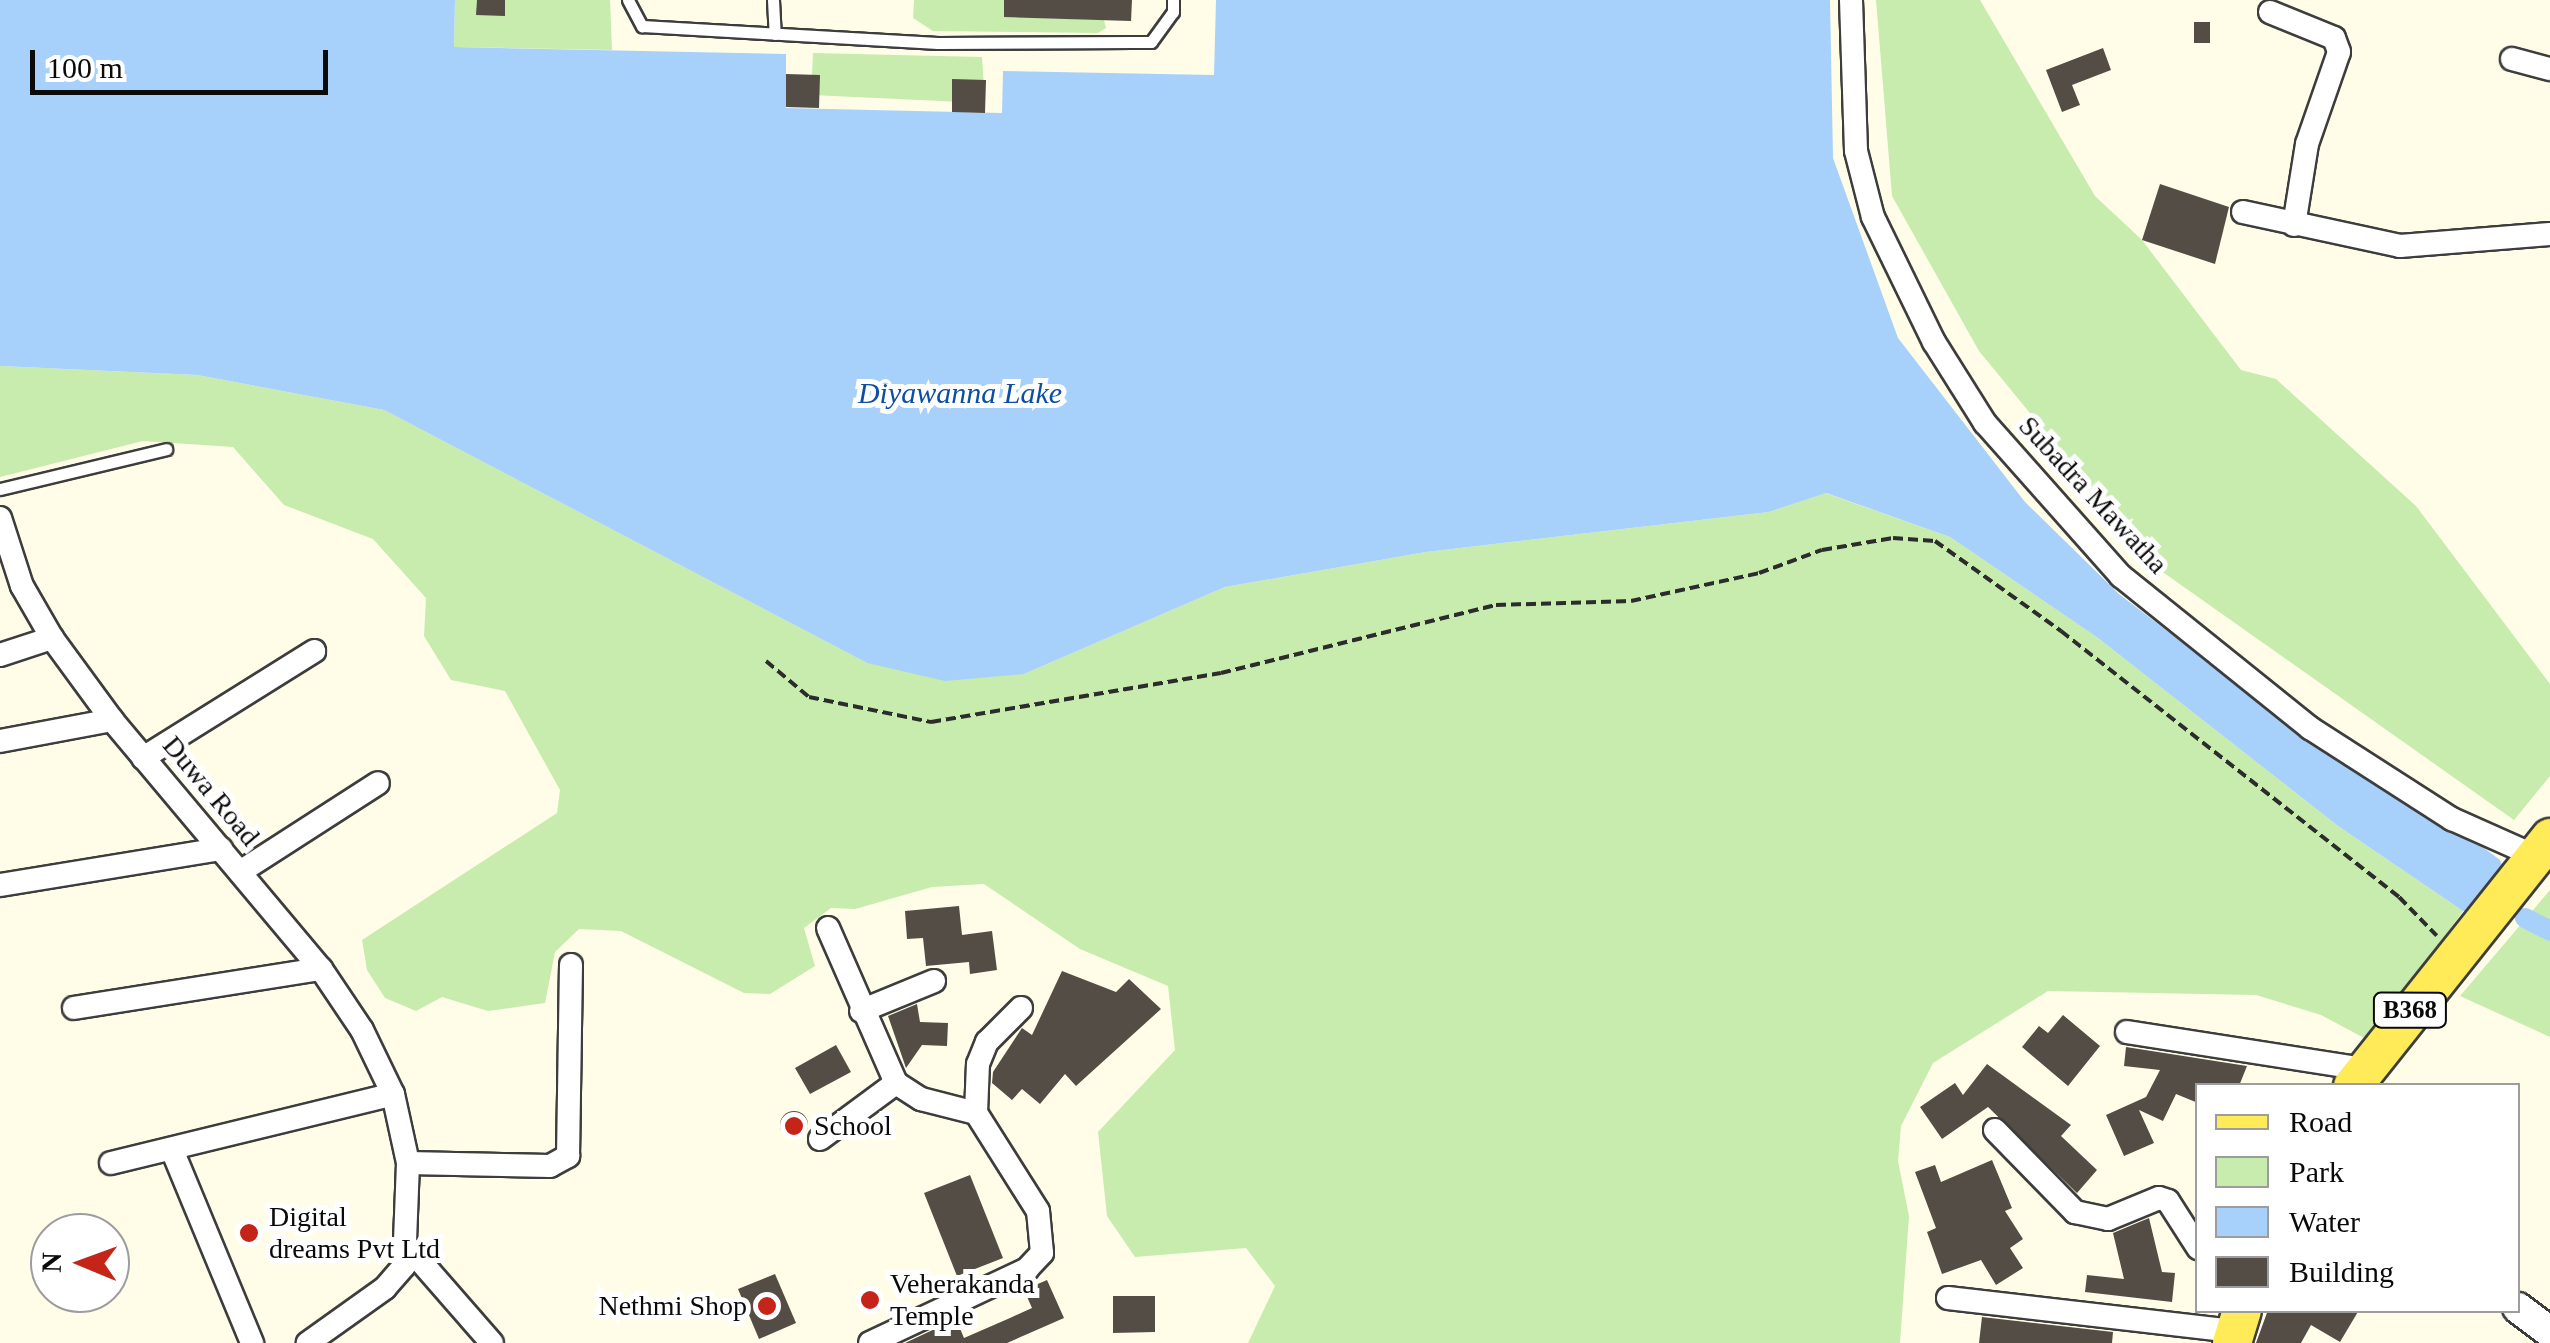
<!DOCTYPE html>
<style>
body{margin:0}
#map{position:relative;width:2550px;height:1343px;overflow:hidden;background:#fffde7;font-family:"Times New Roman",serif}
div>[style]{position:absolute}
.green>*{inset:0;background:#c7ecae}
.water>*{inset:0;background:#a7d1fb}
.canal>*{height:20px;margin:-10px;padding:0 10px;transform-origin:10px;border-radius:10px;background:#a7d1fb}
.building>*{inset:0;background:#544d46}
.round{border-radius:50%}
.path>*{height:4px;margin-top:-2px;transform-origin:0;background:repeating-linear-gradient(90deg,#2c2c2c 0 10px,transparent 0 15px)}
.roads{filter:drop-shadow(2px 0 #3d3d3d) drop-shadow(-2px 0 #3d3d3d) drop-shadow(0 2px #3d3d3d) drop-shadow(0 -2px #3d3d3d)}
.service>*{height:11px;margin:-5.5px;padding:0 5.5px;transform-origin:5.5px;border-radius:5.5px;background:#fff}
.minor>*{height:22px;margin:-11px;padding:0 11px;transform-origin:11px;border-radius:11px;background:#fff}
.tertiary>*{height:30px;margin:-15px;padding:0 15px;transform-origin:15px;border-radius:15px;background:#fff}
.primary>*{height:38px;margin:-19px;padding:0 19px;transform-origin:19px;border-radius:19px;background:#ffeb57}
.dots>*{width:28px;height:28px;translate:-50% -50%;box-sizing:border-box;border:5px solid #fff;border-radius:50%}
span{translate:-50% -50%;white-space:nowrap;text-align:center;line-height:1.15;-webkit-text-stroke:10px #fff;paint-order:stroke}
.shield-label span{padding:2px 8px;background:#fff;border:2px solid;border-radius:8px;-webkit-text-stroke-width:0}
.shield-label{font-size:25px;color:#0a0a0a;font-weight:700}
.street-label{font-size:28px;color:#0a0a0a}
.poi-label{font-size:28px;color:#0a0a0a}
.left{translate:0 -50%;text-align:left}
.right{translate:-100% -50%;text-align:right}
.water-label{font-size:30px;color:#0b4ea5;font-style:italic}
.legend{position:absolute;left:2195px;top:1083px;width:325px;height:230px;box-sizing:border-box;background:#fff;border:2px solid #9d9d9d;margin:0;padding:12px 18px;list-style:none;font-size:30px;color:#0a0a0a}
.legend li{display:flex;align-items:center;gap:20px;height:50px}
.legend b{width:50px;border:2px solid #9d9d9d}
.north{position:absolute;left:30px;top:1213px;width:100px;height:100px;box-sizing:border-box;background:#fff;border:2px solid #9d9d9d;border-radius:50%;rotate:271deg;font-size:28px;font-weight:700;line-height:40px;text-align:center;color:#0a0a0a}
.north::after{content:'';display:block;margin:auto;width:35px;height:45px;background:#c42518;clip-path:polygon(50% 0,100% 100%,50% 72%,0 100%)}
.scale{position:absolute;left:30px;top:50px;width:298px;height:45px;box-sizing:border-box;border:5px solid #0a0a0a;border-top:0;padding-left:12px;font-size:30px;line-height:35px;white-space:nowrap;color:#0a0a0a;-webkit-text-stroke:8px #fff;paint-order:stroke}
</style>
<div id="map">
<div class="green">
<i style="clip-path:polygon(455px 0,610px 0,612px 50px,454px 47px)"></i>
<i style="clip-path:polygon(914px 0,1004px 0,1004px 17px,1104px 20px,1106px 28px,1098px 33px,933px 31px,913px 18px)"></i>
<i style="clip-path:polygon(1876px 0,1980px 0,2095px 196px,2142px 240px,2241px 370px,2276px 379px,2416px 506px,2550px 684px,2550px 776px,2514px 820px,2157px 568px,1979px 351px,1892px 196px)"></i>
<i style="clip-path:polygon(813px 53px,982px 57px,985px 103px,811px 95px)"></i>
<i style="clip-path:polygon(0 366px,197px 375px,384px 410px,867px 663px,1024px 674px,1225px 587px,1426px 552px,1769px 512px,1825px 493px,1950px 537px,2098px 638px,2338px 826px,2463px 911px,2368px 1040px,2321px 1015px,2256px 995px,2048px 991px,1933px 1063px,1901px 1126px,1898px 1161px,1909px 1216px,1900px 1343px,1248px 1343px,1275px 1286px,1246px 1248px,1135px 1257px,1107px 1216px,1098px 1132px,1175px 1050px,1168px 986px,1080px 949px,984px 884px,932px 887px,855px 909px,831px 908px,804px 928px,815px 966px,770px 994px,744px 993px,621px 931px,579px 929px,555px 952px,545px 1003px,488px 1011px,442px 997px,416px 1011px,385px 998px,367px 970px,362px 940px,557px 813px,560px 790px,505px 691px,451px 680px,424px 636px,426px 598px,373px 539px,284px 505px,233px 447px,143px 441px,0 477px)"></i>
<i style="clip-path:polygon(2550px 890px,2550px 1037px,2460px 996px)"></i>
</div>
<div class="water">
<i style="clip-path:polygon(0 0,455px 0,454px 47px,786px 54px,786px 108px,1002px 113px,1003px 71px,1214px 75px,1216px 0,1830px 0,1833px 158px,1898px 338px,2025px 502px,2119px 594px,2294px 728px,2444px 818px,2500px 860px,2525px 918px,2463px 911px,2338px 826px,2098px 638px,1950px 537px,1826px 493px,1769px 512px,1426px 552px,1225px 587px,1024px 674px,945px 681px,867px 663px,384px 410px,197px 375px,0 366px)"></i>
</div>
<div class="canal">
<i style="left:2525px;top:918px;width:28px;rotate:27deg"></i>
</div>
<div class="building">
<i style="clip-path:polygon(477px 0,505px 0,505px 16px,476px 15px)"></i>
<i style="clip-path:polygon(1004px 0,1132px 0,1131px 21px,1004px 17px)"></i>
<i style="clip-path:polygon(2194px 22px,2210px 22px,2210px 43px,2194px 43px)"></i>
<i style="clip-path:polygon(2103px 48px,2111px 70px,2072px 85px,2080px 105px,2062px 112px,2046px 70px)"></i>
<i style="clip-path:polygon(786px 74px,820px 75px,819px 108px,786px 107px)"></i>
<i style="clip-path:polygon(952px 79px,986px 80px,985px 113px,952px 112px)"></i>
<i style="clip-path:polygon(2160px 184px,2229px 207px,2215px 264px,2142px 240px)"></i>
<i style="clip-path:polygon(959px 906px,962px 935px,992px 931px,997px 970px,970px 974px,969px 962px,926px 966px,923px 938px,907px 939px,905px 911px)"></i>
<i style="clip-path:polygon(1062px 971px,1116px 992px,1129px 979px,1161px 1009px,1076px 1086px,1065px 1074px,1040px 1104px,1022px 1089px,1012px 1100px,992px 1083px,993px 1072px,1022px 1028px,1032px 1035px)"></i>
<i style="clip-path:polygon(917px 1004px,920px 1022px,948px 1023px,947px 1046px,922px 1045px,906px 1068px,888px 1016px)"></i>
<i style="clip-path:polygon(2063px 1015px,2100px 1046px,2068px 1086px,2022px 1047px,2039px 1026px,2048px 1033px)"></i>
<i style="clip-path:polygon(836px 1045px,851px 1072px,810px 1094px,795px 1068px)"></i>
<i style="clip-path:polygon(2126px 1047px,2247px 1066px,2239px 1086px,2198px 1086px,2198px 1103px,2176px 1094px,2163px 1121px,2139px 1110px,2154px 1143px,2124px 1156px,2106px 1115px,2146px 1097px,2160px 1070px,2124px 1066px)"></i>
<i style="clip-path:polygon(1987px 1064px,2071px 1125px,2061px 1136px,2097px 1170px,2077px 1193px,1988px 1107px,1942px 1139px,1920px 1107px,1955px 1083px,1963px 1095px)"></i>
<i class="round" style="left:780px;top:1111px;width:28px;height:28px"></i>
<i style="clip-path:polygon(1992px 1160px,2012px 1208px,2005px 1211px,2023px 1239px,2010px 1248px,2023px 1268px,1996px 1285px,1981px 1260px,1942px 1274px,1927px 1232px,1936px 1228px,1915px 1172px,1935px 1165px,1941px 1182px)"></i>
<i style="clip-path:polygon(970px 1175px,1003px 1258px,957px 1276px,924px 1193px)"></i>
<i style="clip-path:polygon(2149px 1218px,2162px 1272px,2175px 1273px,2172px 1302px,2085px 1292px,2087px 1275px,2124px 1279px,2113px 1233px)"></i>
<i style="clip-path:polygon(775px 1274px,796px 1323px,759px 1339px,738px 1289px)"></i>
<i style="clip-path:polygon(1047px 1280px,1064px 1318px,1007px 1343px,905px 1343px,956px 1319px,964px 1338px,1010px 1318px,1032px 1308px,1024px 1290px)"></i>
<i style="clip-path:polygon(1113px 1296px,1155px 1296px,1155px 1332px,1113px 1333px)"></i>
<i style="clip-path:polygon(2268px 1310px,2359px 1310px,2340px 1342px,2311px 1325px,2301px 1343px,2256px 1343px)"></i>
<i style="clip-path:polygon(1982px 1317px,2113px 1332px,2112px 1343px,1979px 1343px)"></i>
</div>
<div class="path">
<i style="left:766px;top:661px;width:56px;rotate:39.9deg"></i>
<i style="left:809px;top:697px;width:125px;rotate:11.6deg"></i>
<i style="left:931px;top:722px;width:294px;rotate:-9.6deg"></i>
<i style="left:1221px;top:673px;width:283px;rotate:-13.9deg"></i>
<i style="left:1496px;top:605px;width:135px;rotate:-1.7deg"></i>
<i style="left:1631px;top:601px;width:131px;rotate:-12.3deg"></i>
<i style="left:1759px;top:573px;width:67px;rotate:-20.1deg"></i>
<i style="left:1822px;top:550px;width:72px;rotate:-9.6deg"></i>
<i style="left:1893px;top:538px;width:42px;rotate:4.1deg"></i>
<i style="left:1935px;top:541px;width:155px;rotate:35.5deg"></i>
<i style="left:2061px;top:631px;width:430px;rotate:38.2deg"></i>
<i style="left:2399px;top:897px;width:54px;rotate:45.7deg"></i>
</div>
<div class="roads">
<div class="service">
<i style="left:628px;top:0;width:30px;rotate:62deg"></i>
<i style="left:642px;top:26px;width:296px;rotate:3.3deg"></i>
<i style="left:938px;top:43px;width:213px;rotate:-0.3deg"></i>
<i style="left:1151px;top:42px;width:37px;rotate:-54deg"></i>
<i style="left:1173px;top:12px;width:12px;rotate:-90deg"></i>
<i style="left:773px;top:0;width:34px;rotate:87deg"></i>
<i style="left:0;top:489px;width:171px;rotate:-13.5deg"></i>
</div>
<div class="minor">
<i style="left:1851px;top:0;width:151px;rotate:88.1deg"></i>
<i style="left:1856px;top:151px;width:68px;rotate:75.6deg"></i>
<i style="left:1873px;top:217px;width:139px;rotate:64deg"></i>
<i style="left:1934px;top:342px;width:96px;rotate:57.8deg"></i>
<i style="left:1985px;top:423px;width:205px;rotate:48.4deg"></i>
<i style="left:2121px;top:576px;width:243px;rotate:38.8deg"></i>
<i style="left:2310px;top:728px;width:169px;rotate:32.7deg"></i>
<i style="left:2452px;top:819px;width:91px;rotate:24deg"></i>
<i style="left:2270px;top:12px;width:69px;rotate:22.1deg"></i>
<i style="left:2334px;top:38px;width:15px;rotate:70deg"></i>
<i style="left:2339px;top:52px;width:97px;rotate:109.2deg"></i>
<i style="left:2307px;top:144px;width:82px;rotate:99.1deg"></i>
<i style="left:2512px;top:59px;width:39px;rotate:15deg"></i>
<i style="left:2243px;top:212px;width:161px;rotate:12.2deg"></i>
<i style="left:2400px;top:246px;width:150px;rotate:-4.6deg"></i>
<i style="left:0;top:518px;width:71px;rotate:72.1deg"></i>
<i style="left:22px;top:586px;width:60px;rotate:60deg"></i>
<i style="left:52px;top:638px;width:102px;rotate:53.8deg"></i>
<i style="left:112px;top:720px;width:325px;rotate:50deg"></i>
<i style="left:321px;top:969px;width:73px;rotate:56.1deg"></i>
<i style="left:362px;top:1030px;width:71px;rotate:64.2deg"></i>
<i style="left:393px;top:1094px;width:71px;rotate:77.7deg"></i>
<i style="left:408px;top:1163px;width:103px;rotate:92.2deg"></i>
<i style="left:404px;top:1266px;width:29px;rotate:131deg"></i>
<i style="left:385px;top:1288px;width:95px;rotate:144.5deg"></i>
<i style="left:0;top:655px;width:55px;rotate:-18.1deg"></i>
<i style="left:0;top:741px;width:114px;rotate:-10.6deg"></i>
<i style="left:143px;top:758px;width:202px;rotate:-32deg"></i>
<i style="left:240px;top:872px;width:164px;rotate:-32.8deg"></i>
<i style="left:0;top:885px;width:224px;rotate:-9.3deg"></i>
<i style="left:828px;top:928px;width:169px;rotate:66.3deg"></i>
<i style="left:896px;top:1083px;width:30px;rotate:33deg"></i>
<i style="left:921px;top:1099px;width:57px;rotate:14.3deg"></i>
<i style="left:74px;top:1008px;width:250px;rotate:-9deg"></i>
<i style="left:861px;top:1011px;width:79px;rotate:-22.3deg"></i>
<i style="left:2127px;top:1032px;width:239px;rotate:8.9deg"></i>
<i style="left:1995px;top:1130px;width:115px;rotate:45.7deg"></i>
<i style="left:2075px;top:1212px;width:34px;rotate:12deg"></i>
<i style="left:2108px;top:1219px;width:55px;rotate:-22.4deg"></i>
<i style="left:2159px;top:1198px;width:9px;rotate:18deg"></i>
<i style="left:2168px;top:1201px;width:56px;rotate:57.4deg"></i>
<i style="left:820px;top:1139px;width:94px;rotate:-36.4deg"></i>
<i style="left:173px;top:1152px;width:207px;rotate:67.5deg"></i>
<i style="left:111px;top:1163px;width:290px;rotate:-13.7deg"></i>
<i style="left:408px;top:1163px;width:142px;rotate:1.2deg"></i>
<i style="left:550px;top:1166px;width:21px;rotate:-29deg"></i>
<i style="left:568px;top:1156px;width:191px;rotate:-89.1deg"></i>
<i style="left:409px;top:1248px;width:126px;rotate:48.9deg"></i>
<i style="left:1948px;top:1298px;width:289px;rotate:6.6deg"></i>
<i style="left:870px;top:1343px;width:174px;rotate:-25.2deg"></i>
<i style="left:1027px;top:1269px;width:22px;rotate:-47deg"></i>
<i style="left:1042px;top:1253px;width:42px;rotate:-95.4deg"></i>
<i style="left:1038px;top:1211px;width:116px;rotate:-122.3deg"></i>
<i style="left:976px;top:1113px;width:49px;rotate:-87.7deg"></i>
<i style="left:978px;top:1064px;width:24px;rotate:-68deg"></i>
<i style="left:987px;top:1042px;width:48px;rotate:-45deg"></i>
</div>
<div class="tertiary">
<i style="left:2518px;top:1308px;width:40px;rotate:37deg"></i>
</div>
<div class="primary">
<i style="left:2353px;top:1086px;width:317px;rotate:-51.5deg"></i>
<i style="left:2232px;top:1343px;width:34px;rotate:-73deg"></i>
</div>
</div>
<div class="dots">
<i style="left:794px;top:1126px;background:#c42518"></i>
<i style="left:249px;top:1233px;background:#c42518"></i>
<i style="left:870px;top:1300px;background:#c42518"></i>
<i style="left:767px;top:1306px;background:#c42518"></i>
</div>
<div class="shield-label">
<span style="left:2410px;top:1010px">B368</span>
</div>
<div class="street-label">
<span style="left:2093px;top:495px;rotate:47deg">Subadra Mawatha</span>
<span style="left:211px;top:791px;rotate:50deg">Duwa Road</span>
</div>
<div class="poi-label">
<span class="left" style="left:814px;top:1126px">School</span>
<span class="left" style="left:269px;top:1233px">Digital<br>dreams Pvt Ltd</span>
<span class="left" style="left:890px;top:1300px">Veherakanda<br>Temple</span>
<span class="right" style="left:747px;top:1306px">Nethmi Shop</span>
</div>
<div class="water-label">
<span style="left:960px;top:393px">Diyawanna Lake</span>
</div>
<ul class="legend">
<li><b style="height:12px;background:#ffeb57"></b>Road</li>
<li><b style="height:28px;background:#c7ecae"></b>Park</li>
<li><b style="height:28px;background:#a7d1fb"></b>Water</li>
<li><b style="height:28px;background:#544d46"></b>Building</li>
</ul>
<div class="north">N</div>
<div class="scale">100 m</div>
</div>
